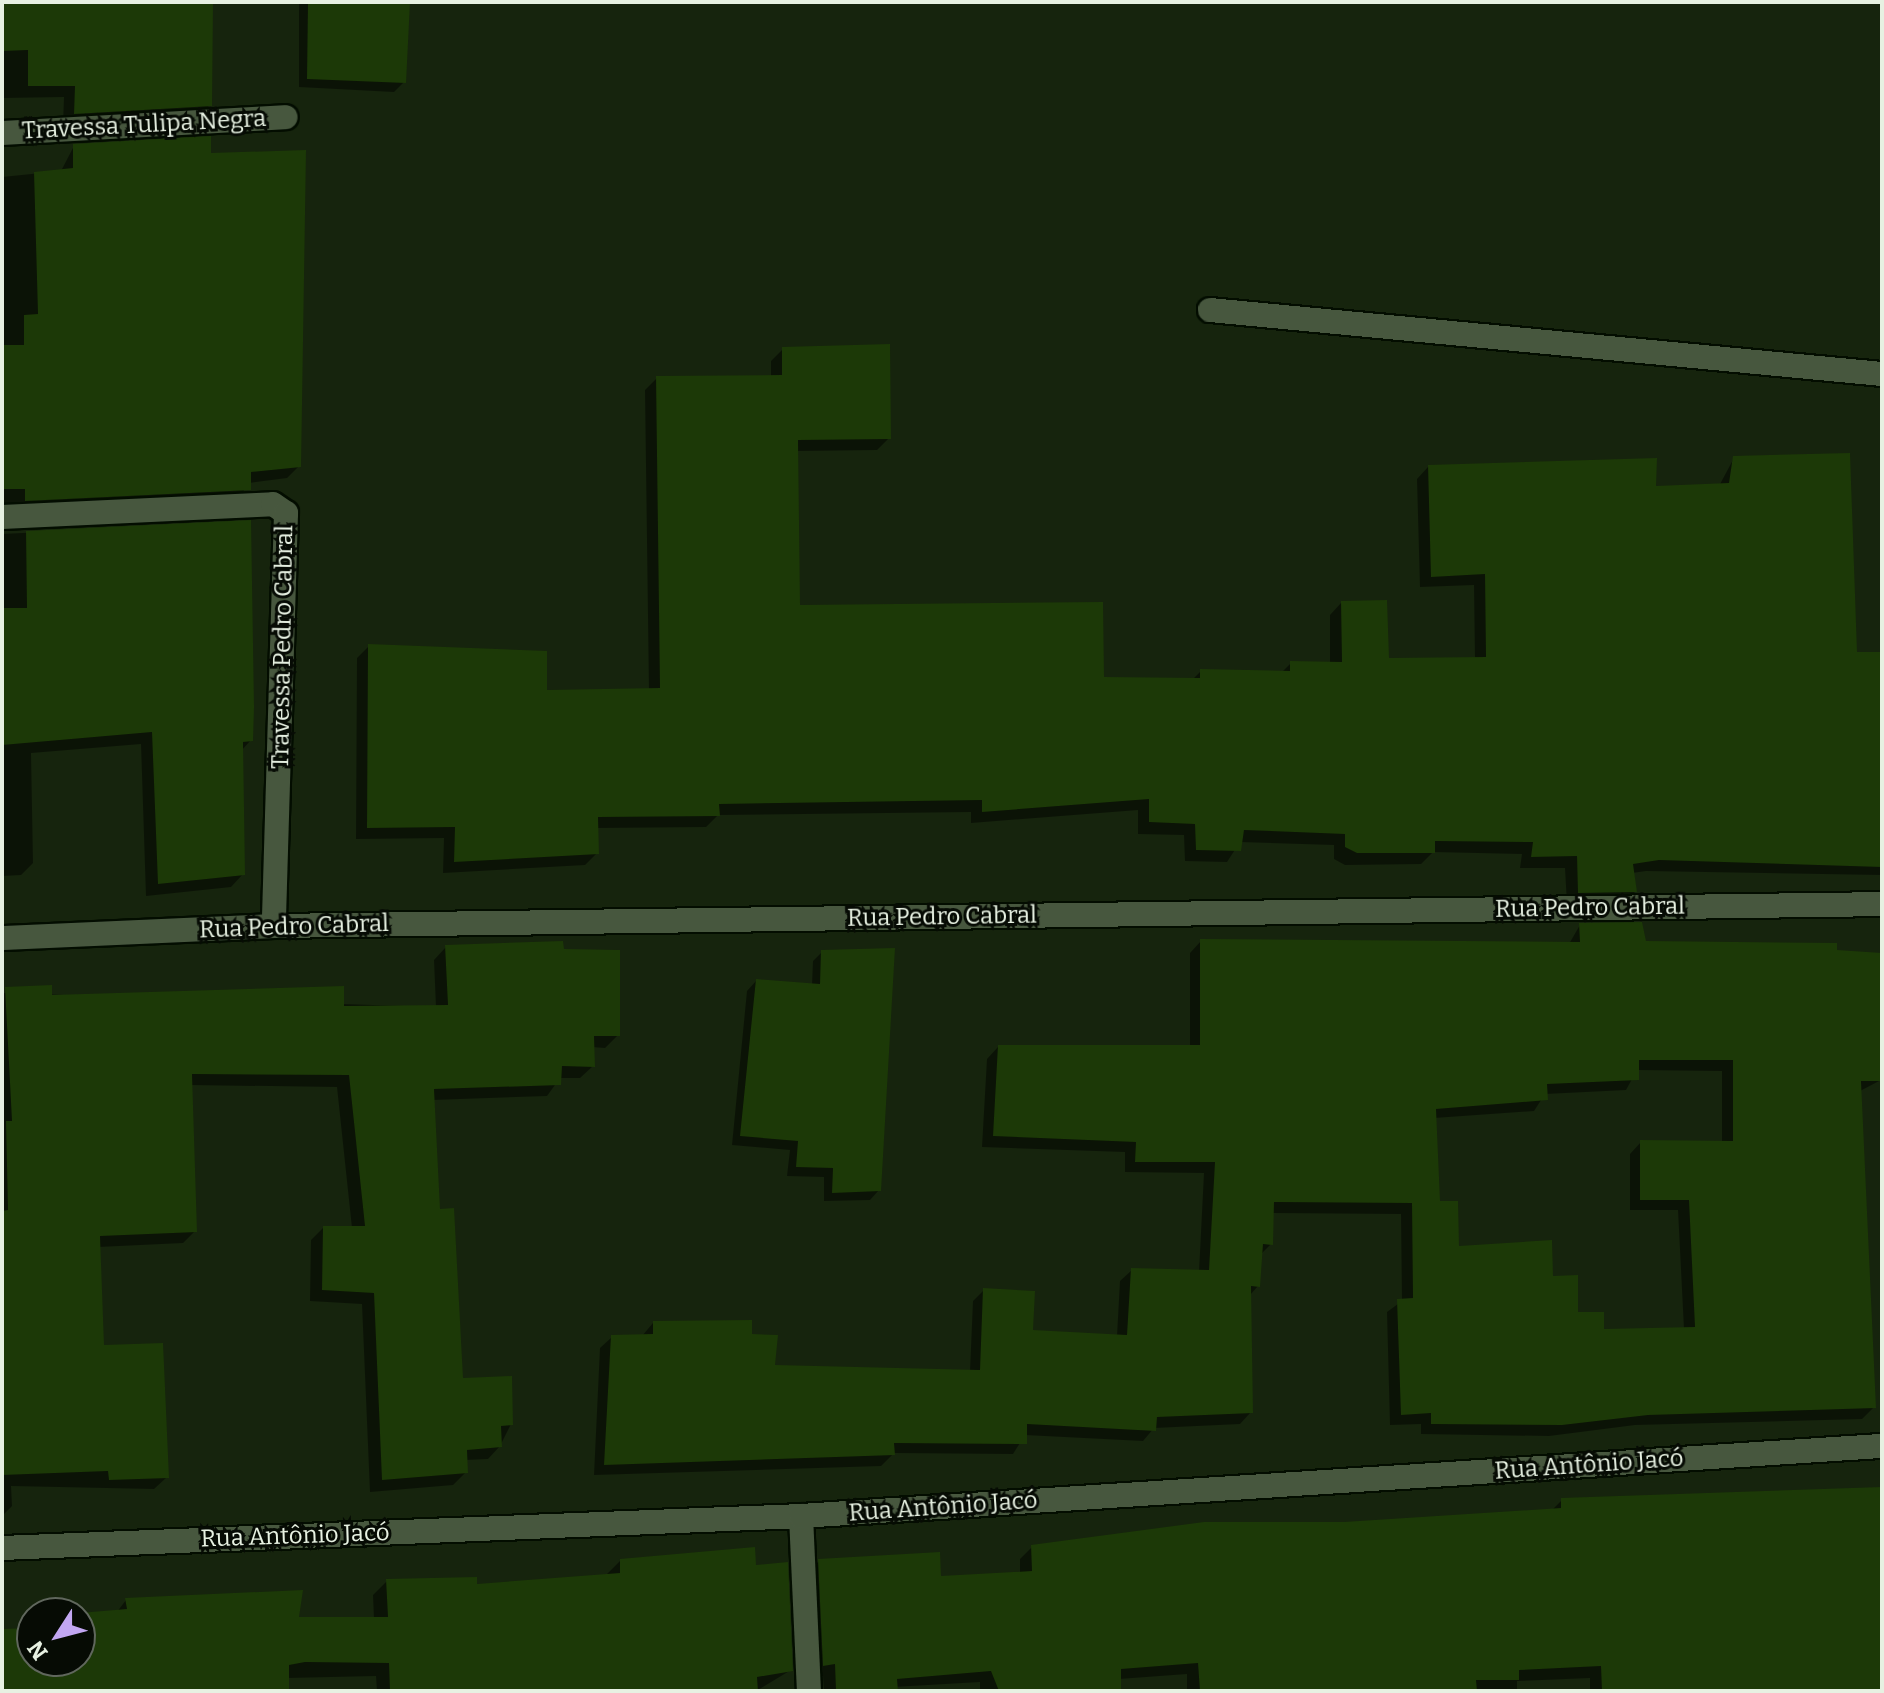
<!DOCTYPE html>
<meta charset="utf-8">
<style>
body{margin:0}
#map{position:relative;width:1884px;height:1693px;overflow:hidden;background:#16240d;font-family:Bitter,serif}
div>[style]{position:absolute}
.shadow>*{inset:0;background:#0007}
.building>*{inset:0;background:#1c3907}
.roads{filter:drop-shadow(2px 0 #030d00) drop-shadow(-2px 0 #030d00) drop-shadow(0 2px #030d00) drop-shadow(0 -2px #030d00)}
.minor>*{height:24px;margin:-12px;padding:0 12px;transform-origin:12px;border-radius:12px;background:#47573e}
span{translate:-50% -50%;white-space:nowrap;text-align:center;line-height:1.15;-webkit-text-stroke:6px #060b04;paint-order:stroke}
.street-label{font-size:24px;color:#e7f1e2}
.frame{position:absolute;inset:0;border:4px solid #e7f1e2;pointer-events:none}
.north{position:absolute;left:16px;top:1597px;width:80px;height:80px;box-sizing:border-box;background:#060b04;border:2px solid #60675d;border-radius:50%;rotate:234deg;font-size:22px;font-weight:700;line-height:32px;text-align:center;color:#e7f1e2}
.north::after{content:'';display:block;margin:auto;width:28px;height:36px;background:#c2a7f2;clip-path:polygon(50% 0,100% 100%,50% 72%,0 100%)}
</style>
<div id="map">
<div class="shadow">
<i style="clip-path:polygon(2px 2px,211px 2px,210px 105px,197px 118px,63px 125px,64px 97px,2px 98px)"></i>
<i style="clip-path:polygon(299px 2px,407px 2px,404px 82px,394px 92px,299px 87px)"></i>
<i style="clip-path:polygon(74px 146px,209px 155px,299px 466px,287px 478px,249px 483px,236px 502px,2px 513px,2px 177px,61px 171px)"></i>
<i style="clip-path:polygon(783px 349px,889px 438px,877px 450px,796px 451px,798px 607px,1102px 679px,1192px 680px,1201px 671px,1281px 673px,1291px 663px,1330px 664px,1330px 615px,1341px 603px,1387px 660px,1475px 659px,1474px 585px,1420px 587px,1417px 479px,1428px 467px,1654px 488px,1719px 486px,1734px 458px,1855px 654px,1882px 654px,1882px 875px,1646px 871px,1632px 873px,1635px 892px,1623px 903px,1567px 904px,1565px 868px,1520px 868px,1522px 854px,1433px 852px,1421px 864px,1345px 865px,1334px 859px,1334px 845px,1240px 842px,1227px 862px,1185px 861px,1184px 835px,1138px 834px,1138px 810px,971px 823px,971px 812px,718px 815px,706px 827px,596px 828px,597px 853px,585px 865px,443px 873px,444px 838px,356px 839px,357px 658px,369px 646px,545px 692px,649px 691px,645px 390px,657px 378px,771px 377px,771px 361px)"></i>
<i style="clip-path:polygon(249px 522px,251px 740px,241px 751px,243px 874px,231px 887px,146px 896px,141px 744px,31px 753px,33px 863px,21px 875px,2px 876px,2px 534px)"></i>
<i style="clip-path:polygon(evenodd,1580px 925px,1644px 943px,1882px 955px,1881px 1080px,1860px 1091px,1874px 1407px,1862px 1419px,1635px 1425px,1549px 1436px,1421px 1434px,1421px 1424px,1390px 1425px,1387px 1312px,1402px 1301px,1401px 1214px,1272px 1213px,1271px 1244px,1260px 1255px,1258px 1286px,1250px 1295px,1251px 1412px,1240px 1424px,1154px 1428px,1143px 1441px,1025px 1435px,1013px 1454px,894px 1453px,881px 1466px,594px 1475px,600px 1348px,612px 1337px,642px 1336px,653px 1323px,750px 1335px,773px 1367px,970px 1371px,973px 1301px,984px 1290px,1031px 1332px,1117px 1336px,1120px 1281px,1132px 1270px,1199px 1272px,1204px 1173px,1125px 1172px,1125px 1152px,982px 1147px,987px 1059px,998px 1047px,1190px 1047px,1190px 953px,1201px 941px,1569px 944px,1580px 925px,1637px 1070px,1722px 1071px,1722px 1143px,1641px 1142px,1630px 1154px,1630px 1210px,1678px 1210px,1684px 1329px,1602px 1331px,1576px 1314px,1551px 1278px,1457px 1249px,1438px 1203px,1434px 1118px,1534px 1111px,1545px 1094px,1626px 1090px,1637px 1070px)"></i>
<i style="clip-path:polygon(446px 947px,562px 951px,618px 1035px,605px 1048px,592px 1047px,593px 1066px,580px 1078px,560px 1078px,547px 1096px,432px 1100px,438px 1211px,461px 1380px,511px 1424px,500px 1446px,488px 1459px,465px 1460px,466px 1472px,453px 1485px,370px 1492px,362px 1304px,310px 1301px,311px 1240px,323px 1228px,352px 1228px,337px 1087px,190px 1085px,195px 1231px,183px 1243px,98px 1247px,102px 1347px,167px 1477px,154px 1489px,11px 1486px,12px 1506px,2px 1516px,2px 993px,436px 1007px,434px 960px)"></i>
<i style="clip-path:polygon(822px 952px,879px 1190px,870px 1200px,824px 1201px,824px 1177px,787px 1176px,790px 1150px,732px 1145px,747px 991px,756px 981px,812px 985px,813px 961px)"></i>
<i style="clip-path:polygon(1562px 1500px,1882px 1535px,1882px 1691px,1590px 1691px,1590px 1678px,1517px 1681px,1517px 1691px,1187px 1691px,1187px 1674px,1119px 1679px,1119px 1691px,980px 1691px,980px 1682px,824px 1691px,823px 1676px,811px 1678px,807px 1574px,819px 1561px,939px 1578px,1020px 1574px,1020px 1559px,1032px 1547px,1551px 1511px)"></i>
<i style="clip-path:polygon(620px 1561px,754px 1567px,791px 1670px,756px 1691px,377px 1691px,376px 1676px,287px 1678px,287px 1691px,2px 1691px,2px 1631px,32px 1630px,32px 1661px,80px 1661px,126px 1600px,297px 1619px,374px 1619px,373px 1595px,387px 1581px,475px 1586px,605px 1576px)"></i>
</div>
<div class="building">
<i style="clip-path:polygon(2px 2px,213px 2px,212px 106px,74px 114px,75px 86px,28px 86px,28px 50px,2px 51px)"></i>
<i style="clip-path:polygon(308px 2px,410px 2px,406px 83px,307px 79px)"></i>
<i style="clip-path:polygon(211px 136px,211px 153px,306px 150px,301px 467px,251px 472px,251px 490px,25px 501px,25px 489px,2px 489px,2px 345px,24px 345px,24px 315px,38px 314px,34px 172px,73px 168px,73px 144px)"></i>
<i style="clip-path:polygon(890px 344px,891px 439px,798px 440px,800px 605px,1103px 602px,1104px 677px,1200px 678px,1200px 669px,1290px 671px,1290px 661px,1342px 662px,1341px 601px,1387px 600px,1389px 658px,1486px 657px,1485px 574px,1431px 577px,1428px 465px,1657px 458px,1656px 486px,1729px 483px,1733px 456px,1850px 453px,1857px 652px,1882px 652px,1882px 867px,1659px 860px,1633px 864px,1637px 892px,1578px 893px,1577px 856px,1531px 857px,1533px 842px,1435px 841px,1435px 853px,1357px 853px,1345px 847px,1345px 834px,1244px 830px,1241px 851px,1196px 850px,1195px 824px,1149px 822px,1149px 799px,982px 812px,982px 800px,719px 804px,720px 816px,598px 817px,599px 854px,454px 862px,455px 827px,367px 828px,368px 644px,547px 651px,547px 690px,660px 688px,656px 376px,782px 375px,782px 347px)"></i>
<i style="clip-path:polygon(251px 520px,254px 707px,253px 741px,243px 742px,245px 875px,158px 884px,152px 732px,2px 745px,2px 608px,27px 608px,26px 531px)"></i>
<i style="clip-path:polygon(evenodd,1642px 922px,1646px 941px,1837px 943px,1837px 950px,1882px 953px,1882px 1081px,1861px 1081px,1876px 1408px,1648px 1415px,1562px 1425px,1431px 1424px,1431px 1413px,1401px 1415px,1397px 1299px,1413px 1298px,1412px 1203px,1274px 1202px,1273px 1245px,1263px 1244px,1260px 1287px,1251px 1286px,1253px 1413px,1157px 1417px,1156px 1431px,1027px 1424px,1027px 1444px,894px 1443px,895px 1455px,604px 1465px,611px 1335px,653px 1334px,653px 1321px,752px 1320px,752px 1334px,778px 1335px,775px 1365px,980px 1370px,983px 1288px,1035px 1291px,1033px 1330px,1127px 1335px,1131px 1268px,1209px 1270px,1215px 1162px,1135px 1162px,1136px 1142px,993px 1136px,998px 1045px,1200px 1045px,1200px 939px,1580px 942px,1579px 923px,1642px 922px,1639px 1060px,1733px 1060px,1733px 1141px,1640px 1140px,1640px 1200px,1689px 1200px,1695px 1327px,1604px 1329px,1604px 1312px,1578px 1312px,1578px 1275px,1553px 1276px,1552px 1240px,1459px 1246px,1458px 1201px,1440px 1201px,1436px 1109px,1548px 1100px,1547px 1084px,1639px 1080px,1639px 1060px)"></i>
<i style="clip-path:polygon(563px 941px,564px 949px,620px 950px,620px 1036px,594px 1036px,595px 1067px,562px 1066px,561px 1085px,434px 1089px,440px 1209px,454px 1208px,463px 1378px,512px 1376px,513px 1425px,501px 1426px,502px 1447px,467px 1450px,468px 1473px,382px 1480px,374px 1293px,322px 1290px,323px 1226px,365px 1226px,349px 1075px,192px 1074px,197px 1232px,100px 1236px,104px 1345px,163px 1343px,169px 1478px,109px 1480px,108px 1471px,2px 1475px,2px 1211px,8px 1210px,6px 1121px,12px 1121px,5px 987px,52px 985px,52px 995px,344px 986px,344px 1006px,448px 1005px,445px 945px)"></i>
<i style="clip-path:polygon(895px 948px,881px 1191px,832px 1193px,833px 1168px,796px 1167px,798px 1141px,740px 1136px,756px 979px,820px 984px,821px 950px)"></i>
<i style="clip-path:polygon(1882px 1487px,1882px 1691px,1602px 1691px,1601px 1666px,1519px 1670px,1519px 1680px,1476px 1680px,1477px 1691px,1200px 1691px,1198px 1663px,1121px 1669px,1121px 1691px,999px 1691px,991px 1671px,897px 1679px,898px 1691px,836px 1691px,835px 1664px,823px 1666px,818px 1559px,940px 1552px,941px 1576px,1032px 1571px,1031px 1545px,1204px 1522px,1344px 1522px,1561px 1508px,1561px 1498px)"></i>
<i style="clip-path:polygon(755px 1547px,756px 1565px,788px 1562px,793px 1671px,757px 1677px,758px 1691px,390px 1691px,389px 1663px,305px 1662px,289px 1665px,289px 1691px,2px 1691px,2px 1629px,32px 1628px,32px 1661px,80px 1661px,79px 1613px,127px 1609px,125px 1598px,303px 1590px,299px 1617px,388px 1617px,386px 1579px,477px 1577px,477px 1584px,620px 1573px,620px 1559px)"></i>
</div>
<div class="roads">
<div class="minor">
<i style="left:2px;top:133px;width:284px;rotate:-3.2deg"></i>
<i style="left:1210px;top:310px;width:675px;rotate:5.44deg"></i>
<i style="left:2px;top:517px;width:271px;rotate:-2.7deg"></i>
<i style="left:273px;top:504px;width:16px;rotate:35deg"></i>
<i style="left:286px;top:513px;width:413px;rotate:91.7deg"></i>
<i style="left:2px;top:938px;width:272px;rotate:-2.5deg"></i>
<i style="left:274px;top:926px;width:1608px;rotate:-0.78deg"></i>
<i style="left:801px;top:1516px;width:175px;rotate:87.4deg"></i>
<i style="left:2px;top:1548px;width:800px;rotate:-2.29deg"></i>
<i style="left:801px;top:1516px;width:1083px;rotate:-3.71deg"></i>
</div>
</div>
<div class="street-label">
<span style="left:144px;top:125px;rotate:-3deg">Travessa Tulipa Negra</span>
<span style="left:283px;top:647px;rotate:-89deg">Travessa Pedro Cabral</span>
<span style="left:1590px;top:908px;rotate:-1deg">Rua Pedro Cabral</span>
<span style="left:942px;top:917px;rotate:-1deg">Rua Pedro Cabral</span>
<span style="left:294px;top:927px;rotate:-2deg">Rua Pedro Cabral</span>
<span style="left:1589px;top:1465px;rotate:-4deg">Rua Antônio Jacó</span>
<span style="left:943px;top:1507px;rotate:-4deg">Rua Antônio Jacó</span>
<span style="left:295px;top:1536px;rotate:-2deg">Rua Antônio Jacó</span>
</div>
<div class="frame"></div>
<div class="north">N</div>
</div>
